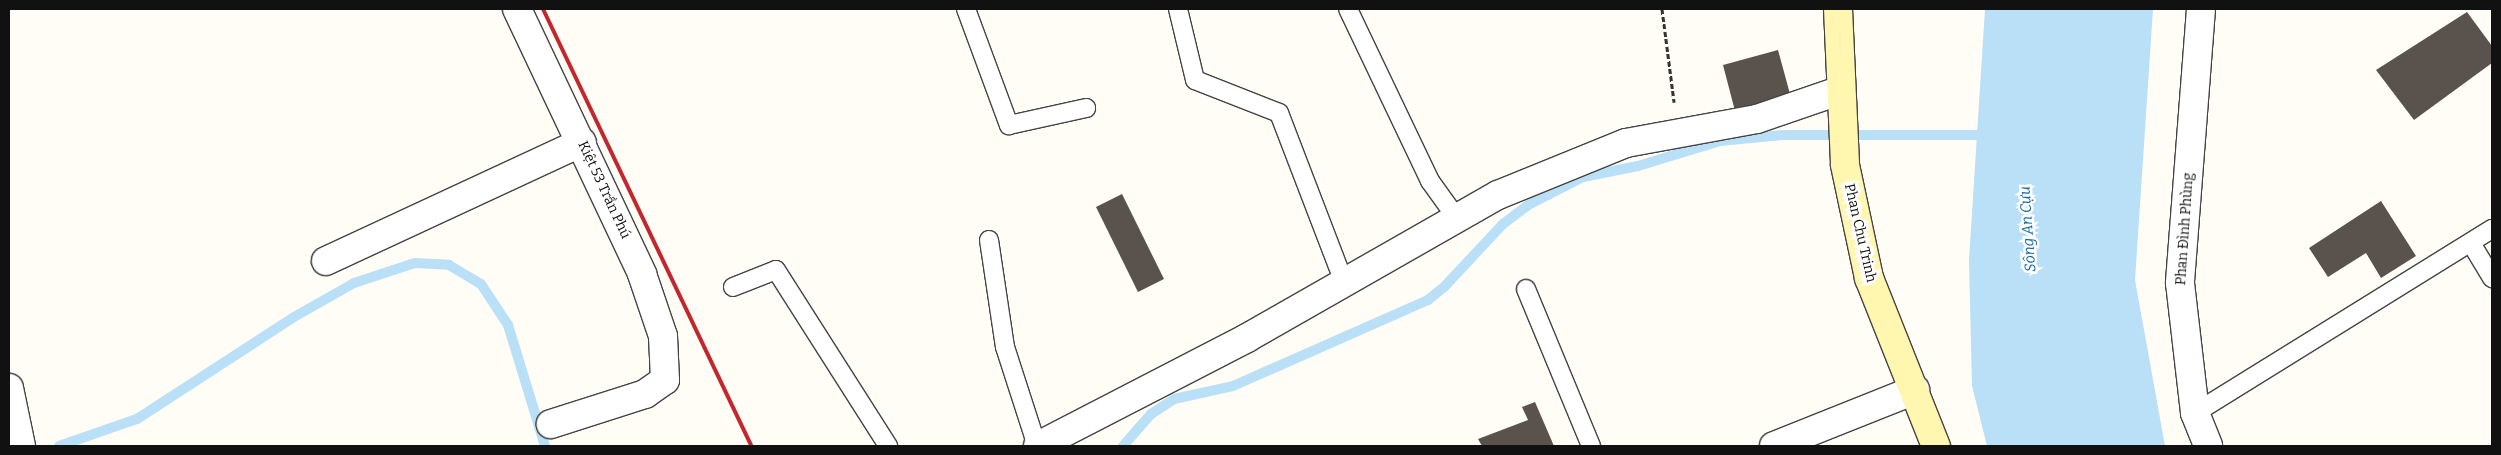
<!DOCTYPE html>
<meta charset="utf-8">
<style>
body{margin:0}
#map{position:relative;width:2501px;height:455px;overflow:hidden;background:#fffdf5;font-family:Bitter,serif}
div>[style]{position:absolute}
.water>*{inset:0;background:#b9e0f7}
.stream>*{height:10px;margin:-5px;padding:0 5px;transform-origin:5px;border-radius:5px;background:#b9e0f7}
.building>*{inset:0;background:#5a524d}
.path>*{height:3px;margin-top:-1.5px;transform-origin:0;background:repeating-linear-gradient(90deg,#333 0 5px,transparent 0 7.5px)}
.roads{filter:drop-shadow(1px 0 #444) drop-shadow(-1px 0 #444) drop-shadow(0 1px #444) drop-shadow(0 -1px #444)}
.lane>*{height:18px;margin:-9px;padding:0 9px;transform-origin:9px;border-radius:9px;background:#fff}
.street>*{height:28px;margin:-14px;padding:0 14px;transform-origin:14px;border-radius:14px;background:#fff}
.secondary>*{height:28px;margin:-14px;padding:0 14px;transform-origin:14px;border-radius:14px;background:#fff6b0}
.rail>*{height:4px;margin:-2px;padding:0 2px;transform-origin:2px;border-radius:2px;background:#c4262e}
span{translate:-50% -50%;white-space:nowrap;text-align:center;line-height:1.15;-webkit-text-stroke:5px #fff;paint-order:stroke}
.street-label{font-size:14px;color:#111}
.water-label{font-size:15px;color:#1768a6;font-style:italic}
.frame{position:absolute;inset:0;border:10px solid #111;pointer-events:none}
</style>
<div id="map">
<div class="water">
<i style="clip-path:polygon(1985px 9px,2153px 9px,2135px 280px,2165px 446px,1987px 446px,1972px 386px,1969px 260px)"></i>
</div>
<div class="stream">
<i style="left:59px;top:446px;width:83px;rotate:-19.1deg"></i>
<i style="left:137px;top:419px;width:187px;rotate:-33deg"></i>
<i style="left:294px;top:317px;width:69px;rotate:-29.5deg"></i>
<i style="left:354px;top:283px;width:64px;rotate:-18.2deg"></i>
<i style="left:415px;top:263px;width:34px;rotate:3deg"></i>
<i style="left:449px;top:265px;width:37px;rotate:31deg"></i>
<i style="left:481px;top:284px;width:49px;rotate:56.6deg"></i>
<i style="left:508px;top:325px;width:127px;rotate:73deg"></i>
<i style="left:1123px;top:446px;width:43px;rotate:-48.8deg"></i>
<i style="left:1151px;top:414px;width:27px;rotate:-33deg"></i>
<i style="left:1174px;top:399px;width:60px;rotate:-12.4deg"></i>
<i style="left:1233px;top:386px;width:213px;rotate:-23.8deg"></i>
<i style="left:1428px;top:300px;width:22px;rotate:-39deg"></i>
<i style="left:1445px;top:286px;width:85px;rotate:-46.9deg"></i>
<i style="left:1503px;top:224px;width:31px;rotate:-37deg"></i>
<i style="left:1528px;top:205px;width:62px;rotate:-27deg"></i>
<i style="left:1583px;top:177px;width:56px;rotate:-11.3deg"></i>
<i style="left:1638px;top:166px;width:86px;rotate:-17deg"></i>
<i style="left:1720px;top:141px;width:62px;rotate:-5.5deg"></i>
<i style="left:1782px;top:135px;width:209px"></i>
</div>
<div class="building">
<i style="clip-path:polygon(2467px 12px,2492px 46px,2492px 63px,2414px 120px,2376px 70px)"></i>
<i style="clip-path:polygon(1778px 50px,1790px 94px,1735px 111px,1723px 65px)"></i>
<i style="clip-path:polygon(1122px 194px,1164px 279px,1138px 292px,1096px 207px)"></i>
<i style="clip-path:polygon(2381px 201px,2416px 256px,2381px 278px,2366px 253px,2328px 277px,2309px 248px)"></i>
<i style="clip-path:polygon(1535px 402px,1554px 446px,1482px 446px,1478px 439px,1528px 420px,1522px 407px)"></i>
</div>
<div class="path">
<i style="left:1662px;top:9px;width:94px;rotate:82.6deg"></i>
</div>
<div class="roads">
<div class="lane">
<i style="left:966px;top:9px;width:124px;rotate:69.7deg"></i>
<i style="left:1009px;top:125px;width:79px;rotate:-12.4deg"></i>
<i style="left:1178px;top:9px;width:73px;rotate:76.5deg"></i>
<i style="left:1195px;top:80px;width:90px;rotate:21.4deg"></i>
<i style="left:1279px;top:113px;width:181px;rotate:69deg"></i>
<i style="left:1348px;top:9px;width:191px;rotate:64.5deg"></i>
<i style="left:1430px;top:181px;width:44px;rotate:54.2deg"></i>
<i style="left:989px;top:240px;width:108px;rotate:81.5deg"></i>
<i style="left:1005px;top:347px;width:104px;rotate:72.1deg"></i>
<i style="left:2471px;top:243px;width:41px;rotate:59deg"></i>
<i style="left:733px;top:287px;width:46px;rotate:-21.6deg"></i>
<i style="left:776px;top:270px;width:209px;rotate:57.5deg"></i>
<i style="left:1526px;top:289px;width:170px;rotate:67.5deg"></i>
<i style="left:2195px;top:413px;width:349px;rotate:-31.8deg"></i>
</div>
<div class="street">
<i style="left:517px;top:9px;width:293px;rotate:64.7deg"></i>
<i style="left:642px;top:274px;width:65px;rotate:71.3deg"></i>
<i style="left:663px;top:336px;width:44px;rotate:87.4deg"></i>
<i style="left:665px;top:380px;width:24px;rotate:145deg"></i>
<i style="left:645px;top:394px;width:99px;rotate:162.3deg"></i>
<i style="left:2201px;top:9px;width:275px;rotate:94.4deg"></i>
<i style="left:2180px;top:283px;width:131px;rotate:83.4deg"></i>
<i style="left:2195px;top:413px;width:35px;rotate:68deg"></i>
<i style="left:326px;top:261px;width:282px;rotate:-24.9deg"></i>
<i style="left:9px;top:388px;width:59px;rotate:78.3deg"></i>
<i style="left:1038px;top:446px;width:235px;rotate:-27.3deg"></i>
<i style="left:1247px;top:338px;width:289px;rotate:-29.7deg"></i>
<i style="left:1498px;top:195px;width:138px;rotate:-22.1deg"></i>
<i style="left:1626px;top:143px;width:133px;rotate:-10.4deg"></i>
<i style="left:1757px;top:119px;width:87px;rotate:-18.9deg"></i>
<i style="left:1774px;top:446px;width:152px;rotate:-21.7deg"></i>
</div>
<div class="secondary">
<i style="left:1838px;top:9px;width:156px;rotate:87.4deg"></i>
<i style="left:1845px;top:165px;width:116px;rotate:78deg"></i>
<i style="left:1869px;top:278px;width:181px;rotate:68.3deg"></i>
</div>
</div>
<div class="rail">
<i style="left:543px;top:9px;width:484px;rotate:64.5deg"></i>
</div>
<div class="street-label">
<span style="left:604px;top:190px;rotate:65deg">Kiệt 53 Trần Phú</span>
<span style="left:2185px;top:229px;rotate:-86deg">Phan Đình Phùng</span>
<span style="left:1860px;top:233px;rotate:77deg">Phan Chu Trinh</span>
</div>
<div class="water-label">
<span style="left:2028px;top:229px;rotate:-94deg">Sông An Cựu</span>
</div>
<div class="frame"></div>
</div>
